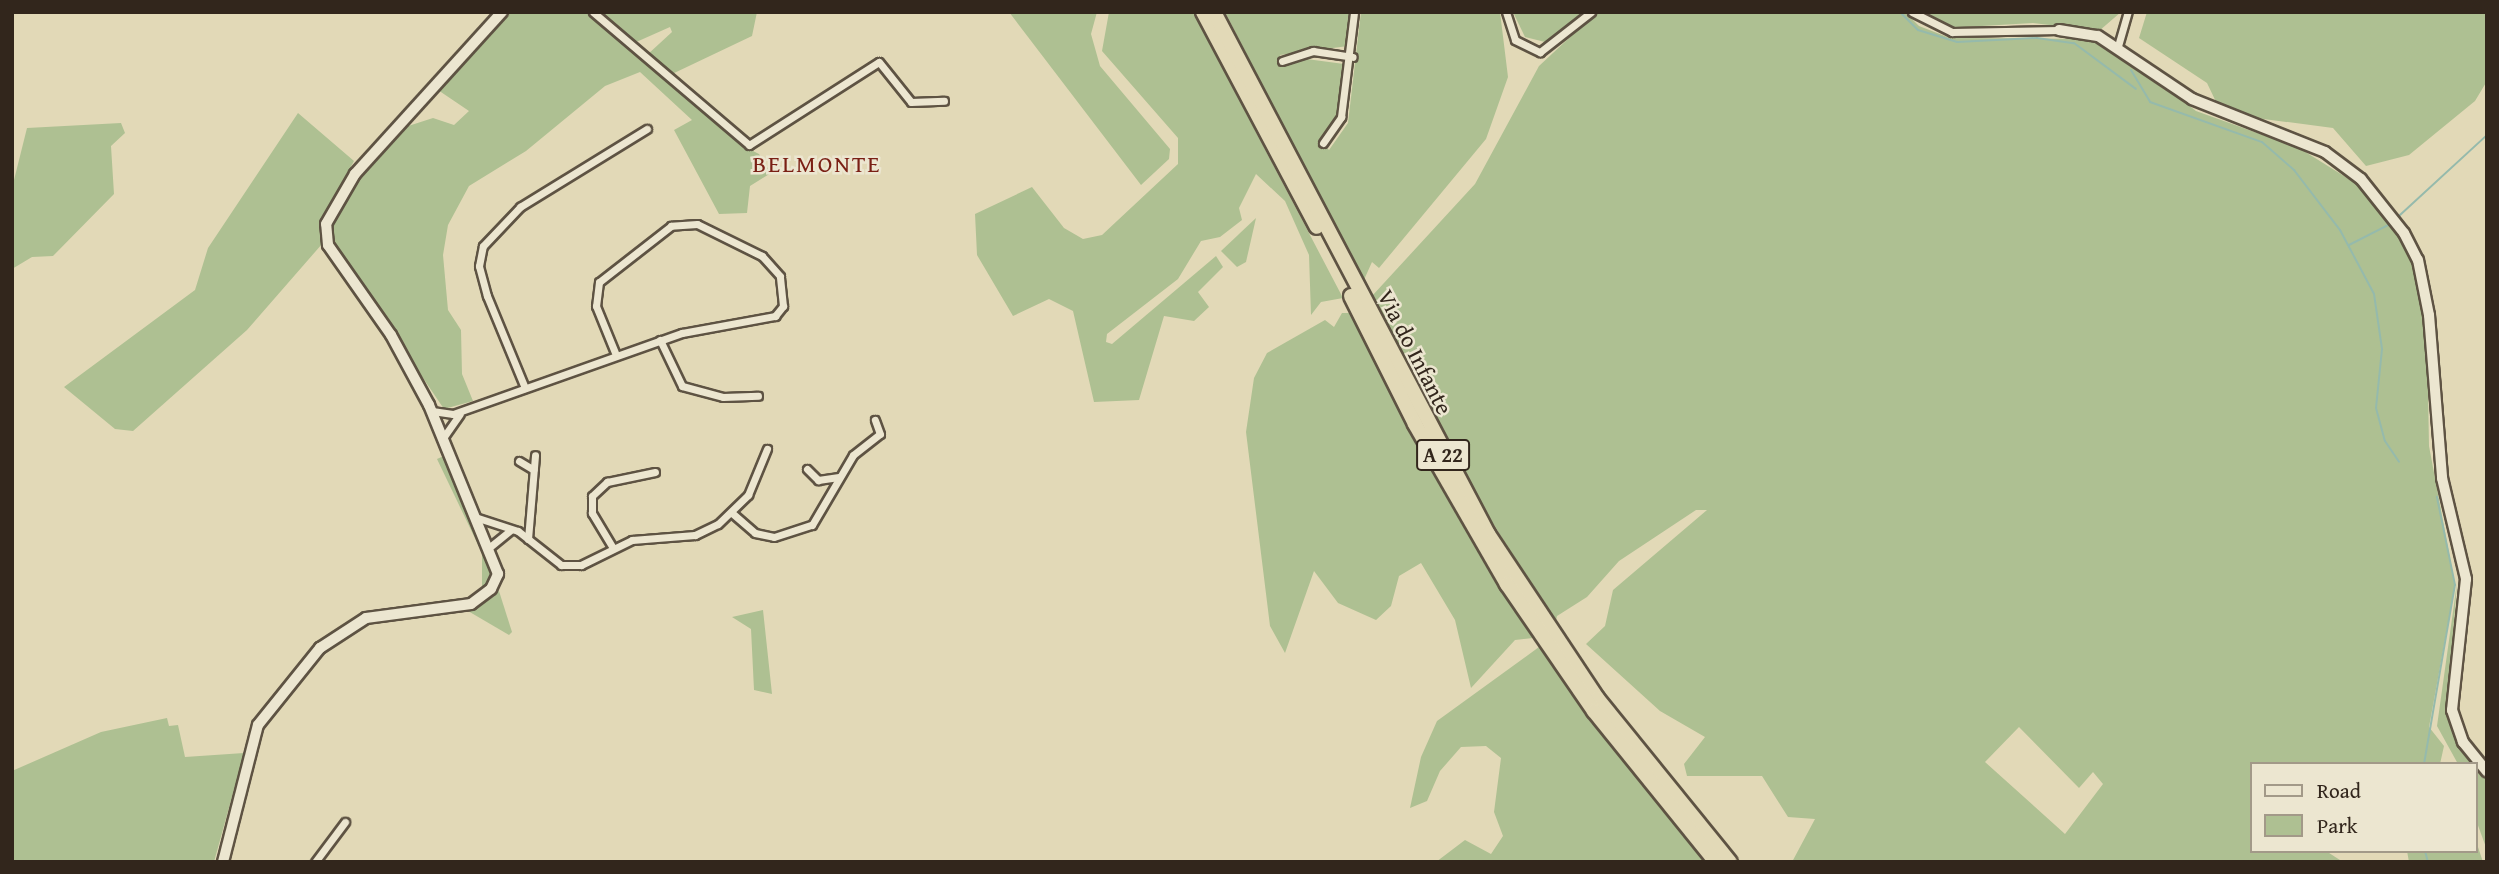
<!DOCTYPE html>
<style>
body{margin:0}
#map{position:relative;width:2499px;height:874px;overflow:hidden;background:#e2d9b7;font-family:"Gentium Book Plus",serif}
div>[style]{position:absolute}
.green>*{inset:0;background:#aec092}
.stream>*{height:2px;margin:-1px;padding:0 1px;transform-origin:1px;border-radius:1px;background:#95baac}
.roads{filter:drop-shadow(2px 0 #5e5343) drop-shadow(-2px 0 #5e5343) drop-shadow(0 2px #5e5343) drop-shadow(0 -2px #5e5343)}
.street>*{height:7px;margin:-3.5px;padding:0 3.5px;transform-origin:3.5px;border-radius:3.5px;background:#ece6d0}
.secondary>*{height:10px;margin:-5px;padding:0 5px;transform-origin:5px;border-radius:5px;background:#ece6d0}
.highway>*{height:14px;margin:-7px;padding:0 7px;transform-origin:7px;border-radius:7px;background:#e2d9b7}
span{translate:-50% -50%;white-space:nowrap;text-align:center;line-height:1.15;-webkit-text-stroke:5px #ece6d0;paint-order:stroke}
.shield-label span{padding:2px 5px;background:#ece6d0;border:2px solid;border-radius:5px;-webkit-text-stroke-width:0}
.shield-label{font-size:21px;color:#32261c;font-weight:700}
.street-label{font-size:23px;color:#32261c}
.neighbourhood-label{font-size:24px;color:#7a1f14;letter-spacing:2px}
.frame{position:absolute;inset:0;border:14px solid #32261c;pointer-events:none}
.legend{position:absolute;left:2250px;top:762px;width:228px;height:91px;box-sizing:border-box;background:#ece6d0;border:2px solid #a29988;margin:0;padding:9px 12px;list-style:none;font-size:21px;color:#32261c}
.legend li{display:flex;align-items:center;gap:14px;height:35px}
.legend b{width:35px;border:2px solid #a29988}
</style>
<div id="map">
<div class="green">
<i style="clip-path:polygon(506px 12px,587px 12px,741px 145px,759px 154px,771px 173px,750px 186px,747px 213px,719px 214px,674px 130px,692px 120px,640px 72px,605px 86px,526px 151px,469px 186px,448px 225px,443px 255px,448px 310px,461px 330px,462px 374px,473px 401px,444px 409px,335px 248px,331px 227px,362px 171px,399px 129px,433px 118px,454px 125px,469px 111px,435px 88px)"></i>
<i style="clip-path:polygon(601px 12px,757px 12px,752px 36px,670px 75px,647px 55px,672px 32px,670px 27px,634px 43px)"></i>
<i style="clip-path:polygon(1009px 12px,1097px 12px,1091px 34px,1100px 66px,1170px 149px,1169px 159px,1141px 185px)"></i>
<i style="clip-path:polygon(1109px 12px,1193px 12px,1343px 298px,1321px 302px,1311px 315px,1309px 255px,1285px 201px,1256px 174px,1239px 208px,1242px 220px,1220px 237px,1201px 241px,1178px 279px,1107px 334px,1106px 342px,1112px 344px,1216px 256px,1223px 267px,1198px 292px,1209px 307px,1194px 321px,1164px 316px,1139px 400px,1094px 402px,1073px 311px,1049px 299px,1013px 316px,977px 255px,975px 214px,1032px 187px,1064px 228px,1083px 239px,1102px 235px,1178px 164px,1178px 138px,1102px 51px)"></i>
<i style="clip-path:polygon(1225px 12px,1350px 12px,1348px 46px,1280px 55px,1284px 66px,1299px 58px,1344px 64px,1337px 117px,1321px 141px,1329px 150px,1348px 123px,1361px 12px,1500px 12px,1508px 77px,1486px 139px,1379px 268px,1372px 262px,1363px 282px)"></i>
<i style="clip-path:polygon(1513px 12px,1584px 12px,1545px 42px,1525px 37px)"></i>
<i style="clip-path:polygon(evenodd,1597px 12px,1905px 12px,1919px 26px,1950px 38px,2089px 39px,2139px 66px,2196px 111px,2299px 148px,2360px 186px,2402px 238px,2417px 271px,2427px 338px,2429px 446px,2455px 585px,2429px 727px,2444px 746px,2440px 764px,2252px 764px,2252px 851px,2326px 851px,2343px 862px,1792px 862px,1815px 819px,1788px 817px,1762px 776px,1687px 776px,1684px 764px,1705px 737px,1660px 711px,1586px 644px,1605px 626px,1613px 590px,1707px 510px,1696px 510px,1619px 561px,1587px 597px,1557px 616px,1555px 625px,1452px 456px,1372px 296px,1475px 184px,1539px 66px,1597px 12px,2019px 727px,2079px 788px,2093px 772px,2103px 784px,2065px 834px,1985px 762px,2019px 727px)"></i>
<i style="clip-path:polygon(1917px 12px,2121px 12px,2099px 31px,2033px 23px,1948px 28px)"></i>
<i style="clip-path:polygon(2147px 12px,2487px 12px,2487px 81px,2475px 101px,2409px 155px,2366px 166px,2333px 128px,2241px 116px,2218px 106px,2207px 83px,2139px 38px)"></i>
<i style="clip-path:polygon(298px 113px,354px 161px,321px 221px,322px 244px,247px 330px,133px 431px,115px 429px,64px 387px,195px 290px,208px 248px)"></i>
<i style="clip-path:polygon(121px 123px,125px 133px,111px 146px,114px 194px,53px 256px,32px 257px,12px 269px,12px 188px,27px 128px)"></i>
<i style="clip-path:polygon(1256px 218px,1246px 262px,1237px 267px,1221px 251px)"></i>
<i style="clip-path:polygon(1342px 313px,1352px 313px,1426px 460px,1533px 638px,1515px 640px,1471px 688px,1455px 620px,1421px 563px,1399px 576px,1391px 606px,1376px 620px,1338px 603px,1314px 571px,1285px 653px,1270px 626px,1246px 432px,1254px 378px,1267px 353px,1325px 320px,1334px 327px)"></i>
<i style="clip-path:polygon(446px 455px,493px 558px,493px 582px,482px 592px,482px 553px,437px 459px)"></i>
<i style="clip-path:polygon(2457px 583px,2447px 712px,2472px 764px,2458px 764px,2437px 726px)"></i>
<i style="clip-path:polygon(498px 588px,512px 632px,509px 635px,468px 611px)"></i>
<i style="clip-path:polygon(763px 610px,772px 694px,754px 690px,751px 629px,732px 617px)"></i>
<i style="clip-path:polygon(1539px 647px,1642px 785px,1705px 862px,1436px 862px,1465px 840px,1491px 854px,1503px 836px,1494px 812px,1501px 758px,1486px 746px,1461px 747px,1440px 771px,1427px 801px,1410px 808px,1421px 757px,1437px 721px)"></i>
<i style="clip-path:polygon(167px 718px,169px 726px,178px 725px,185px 757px,244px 753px,214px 862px,12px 862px,12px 771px,101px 732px)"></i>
<i style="clip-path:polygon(2476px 768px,2487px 778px,2487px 850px,2476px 820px)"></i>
<i style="clip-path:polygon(2476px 841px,2483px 862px,2409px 862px,2407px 851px,2476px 851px)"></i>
</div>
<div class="stream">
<i style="left:1900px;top:12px;width:25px;rotate:45deg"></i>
<i style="left:1918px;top:30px;width:41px;rotate:17.1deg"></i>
<i style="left:1957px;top:42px;width:80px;rotate:-2.9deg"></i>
<i style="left:2037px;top:38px;width:37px;rotate:8deg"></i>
<i style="left:2074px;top:43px;width:77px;rotate:36.6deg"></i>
<i style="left:2131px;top:70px;width:37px;rotate:59deg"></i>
<i style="left:2150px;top:102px;width:119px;rotate:19.7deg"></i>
<i style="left:2262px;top:142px;width:43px;rotate:41.2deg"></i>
<i style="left:2294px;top:170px;width:76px;rotate:52.5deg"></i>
<i style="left:2340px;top:230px;width:72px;rotate:62deg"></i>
<i style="left:2374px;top:294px;width:56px;rotate:81.7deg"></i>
<i style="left:2382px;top:349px;width:59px;rotate:95.8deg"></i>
<i style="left:2376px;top:408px;width:34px;rotate:75deg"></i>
<i style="left:2385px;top:441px;width:25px;rotate:56deg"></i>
<i style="left:2400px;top:215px;width:118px;rotate:-42.6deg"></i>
<i style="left:2349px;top:245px;width:46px;rotate:-27.1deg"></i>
<i style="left:2424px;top:764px;width:182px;rotate:-80.2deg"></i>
<i style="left:2455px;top:585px;width:90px;rotate:-101.6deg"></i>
<i style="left:2425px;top:851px;width:11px;rotate:75deg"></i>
</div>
<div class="roads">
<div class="street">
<i style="left:593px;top:12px;width:205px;rotate:40.4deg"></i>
<i style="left:749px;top:145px;width:154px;rotate:-32.6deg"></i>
<i style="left:879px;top:62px;width:51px;rotate:51.3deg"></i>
<i style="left:911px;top:102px;width:33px;rotate:-2deg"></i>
<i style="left:1506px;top:12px;width:29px;rotate:72deg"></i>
<i style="left:1515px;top:40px;width:28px;rotate:26deg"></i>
<i style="left:1540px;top:52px;width:65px;rotate:-38.1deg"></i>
<i style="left:1912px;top:12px;width:45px;rotate:26.6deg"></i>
<i style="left:1952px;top:32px;width:107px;rotate:-1.1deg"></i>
<i style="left:2118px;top:46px;width:35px;rotate:-74deg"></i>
<i style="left:1282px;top:61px;width:33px;rotate:-18deg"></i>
<i style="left:1313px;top:51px;width:40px;rotate:8.5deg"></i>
<i style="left:1323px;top:143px;width:32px;rotate:-55deg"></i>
<i style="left:1341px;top:117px;width:106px;rotate:-82.9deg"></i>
<i style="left:660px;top:340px;width:51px;rotate:64.4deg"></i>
<i style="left:682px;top:386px;width:42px;rotate:15deg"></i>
<i style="left:723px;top:397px;width:35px;rotate:-2deg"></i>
<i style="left:525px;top:388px;width:100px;rotate:-112.4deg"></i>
<i style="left:487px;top:296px;width:31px;rotate:-105deg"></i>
<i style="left:479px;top:266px;width:20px;rotate:-79deg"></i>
<i style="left:483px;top:246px;width:54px;rotate:-46.5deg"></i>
<i style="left:520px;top:207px;width:149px;rotate:-31.6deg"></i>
<i style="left:432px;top:411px;width:21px;rotate:8deg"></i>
<i style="left:453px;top:414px;width:243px;rotate:-19.5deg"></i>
<i style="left:682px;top:333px;width:95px;rotate:-10.4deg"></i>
<i style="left:775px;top:316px;width:13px;rotate:-51deg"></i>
<i style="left:783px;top:306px;width:30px;rotate:-96deg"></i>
<i style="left:780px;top:276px;width:27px;rotate:-132deg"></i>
<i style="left:762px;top:256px;width:72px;rotate:-153.8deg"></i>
<i style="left:697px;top:224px;width:26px;rotate:176deg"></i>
<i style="left:671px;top:226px;width:91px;rotate:142.1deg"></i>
<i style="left:599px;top:282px;width:24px;rotate:97deg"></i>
<i style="left:596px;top:306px;width:53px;rotate:67.8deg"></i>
<i style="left:443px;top:438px;width:29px;rotate:-55deg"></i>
<i style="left:519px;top:461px;width:17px;rotate:31deg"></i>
<i style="left:807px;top:469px;width:16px;rotate:45deg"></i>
<i style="left:818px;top:480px;width:21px;rotate:-8deg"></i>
<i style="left:732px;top:513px;width:30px;rotate:41deg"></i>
<i style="left:755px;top:533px;width:19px;rotate:12deg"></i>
<i style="left:774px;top:537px;width:40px;rotate:-18deg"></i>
<i style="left:812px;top:525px;width:81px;rotate:-59.6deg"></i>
<i style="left:853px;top:455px;width:34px;rotate:-38deg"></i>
<i style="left:880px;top:434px;width:15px;rotate:-110deg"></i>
<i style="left:478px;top:518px;width:42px;rotate:18deg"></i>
<i style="left:518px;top:531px;width:55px;rotate:38.3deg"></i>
<i style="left:561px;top:565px;width:20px"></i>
<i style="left:581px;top:565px;width:57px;rotate:-26.1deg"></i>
<i style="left:632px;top:540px;width:63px;rotate:-4.5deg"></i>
<i style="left:695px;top:535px;width:25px;rotate:-26deg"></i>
<i style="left:718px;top:524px;width:42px;rotate:-44deg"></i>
<i style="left:748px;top:495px;width:50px;rotate:-67.6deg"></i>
<i style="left:528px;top:539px;width:84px;rotate:-85.2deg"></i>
<i style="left:491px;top:546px;width:26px;rotate:-39deg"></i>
<i style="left:613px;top:548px;width:41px;rotate:-121deg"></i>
<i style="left:592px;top:513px;width:17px;rotate:-90deg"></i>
<i style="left:592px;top:496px;width:21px;rotate:-43deg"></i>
<i style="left:607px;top:482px;width:49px;rotate:-11.8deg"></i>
<i style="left:315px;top:862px;width:50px;rotate:-53.1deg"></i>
</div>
<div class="secondary">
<i style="left:2059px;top:30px;width:39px;rotate:9deg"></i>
<i style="left:2098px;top:36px;width:113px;rotate:33.8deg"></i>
<i style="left:2192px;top:99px;width:143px;rotate:21.7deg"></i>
<i style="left:2325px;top:152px;width:45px;rotate:36.9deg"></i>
<i style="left:2361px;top:179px;width:69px;rotate:51.5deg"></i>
<i style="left:2404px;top:233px;width:30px;rotate:63deg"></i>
<i style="left:2418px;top:260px;width:56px;rotate:78.7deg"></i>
<i style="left:2429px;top:315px;width:164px;rotate:85.4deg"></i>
<i style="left:2442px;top:478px;width:104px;rotate:76.6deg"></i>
<i style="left:2466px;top:579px;width:132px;rotate:96.1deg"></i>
<i style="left:2452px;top:710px;width:34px;rotate:71deg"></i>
<i style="left:2463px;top:742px;width:38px;rotate:51deg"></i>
<i style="left:223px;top:862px;width:141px;rotate:-75.7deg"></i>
<i style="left:258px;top:725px;width:99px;rotate:-51.2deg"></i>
<i style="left:320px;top:648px;width:55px;rotate:-33.1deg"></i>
<i style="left:366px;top:618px;width:106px;rotate:-7.6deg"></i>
<i style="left:471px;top:604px;width:25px;rotate:-37deg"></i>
<i style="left:491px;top:589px;width:17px;rotate:-65deg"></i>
<i style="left:498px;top:574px;width:183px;rotate:-112.2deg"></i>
<i style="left:429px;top:405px;width:80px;rotate:-118.5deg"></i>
<i style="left:391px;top:335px;width:110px;rotate:-125deg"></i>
<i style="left:328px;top:245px;width:21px;rotate:-95deg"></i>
<i style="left:326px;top:224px;width:58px;rotate:-59.9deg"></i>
<i style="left:355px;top:174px;width:219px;rotate:-47.8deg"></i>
</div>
<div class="highway">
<i style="left:1203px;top:12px;width:243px;rotate:62.1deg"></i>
<i style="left:1214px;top:12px;width:590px;rotate:62.3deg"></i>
<i style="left:1488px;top:534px;width:197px;rotate:56.4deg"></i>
<i style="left:1597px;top:698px;width:211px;rotate:51deg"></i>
<i style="left:1351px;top:296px;width:143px;rotate:63.4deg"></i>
<i style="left:1415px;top:424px;width:185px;rotate:60.1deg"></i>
<i style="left:1507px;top:584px;width:154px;rotate:55.6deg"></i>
<i style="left:1594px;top:711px;width:194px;rotate:51.1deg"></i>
</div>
</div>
<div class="shield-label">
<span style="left:1443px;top:455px">A 22</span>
</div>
<div class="street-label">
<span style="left:1415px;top:352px;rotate:63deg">Via do Infante</span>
</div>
<div class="neighbourhood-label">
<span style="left:817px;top:164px">BELMONTE</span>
</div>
<div class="frame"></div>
<ul class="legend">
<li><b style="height:9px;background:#ece6d0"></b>Road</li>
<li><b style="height:19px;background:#aec092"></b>Park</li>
</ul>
</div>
